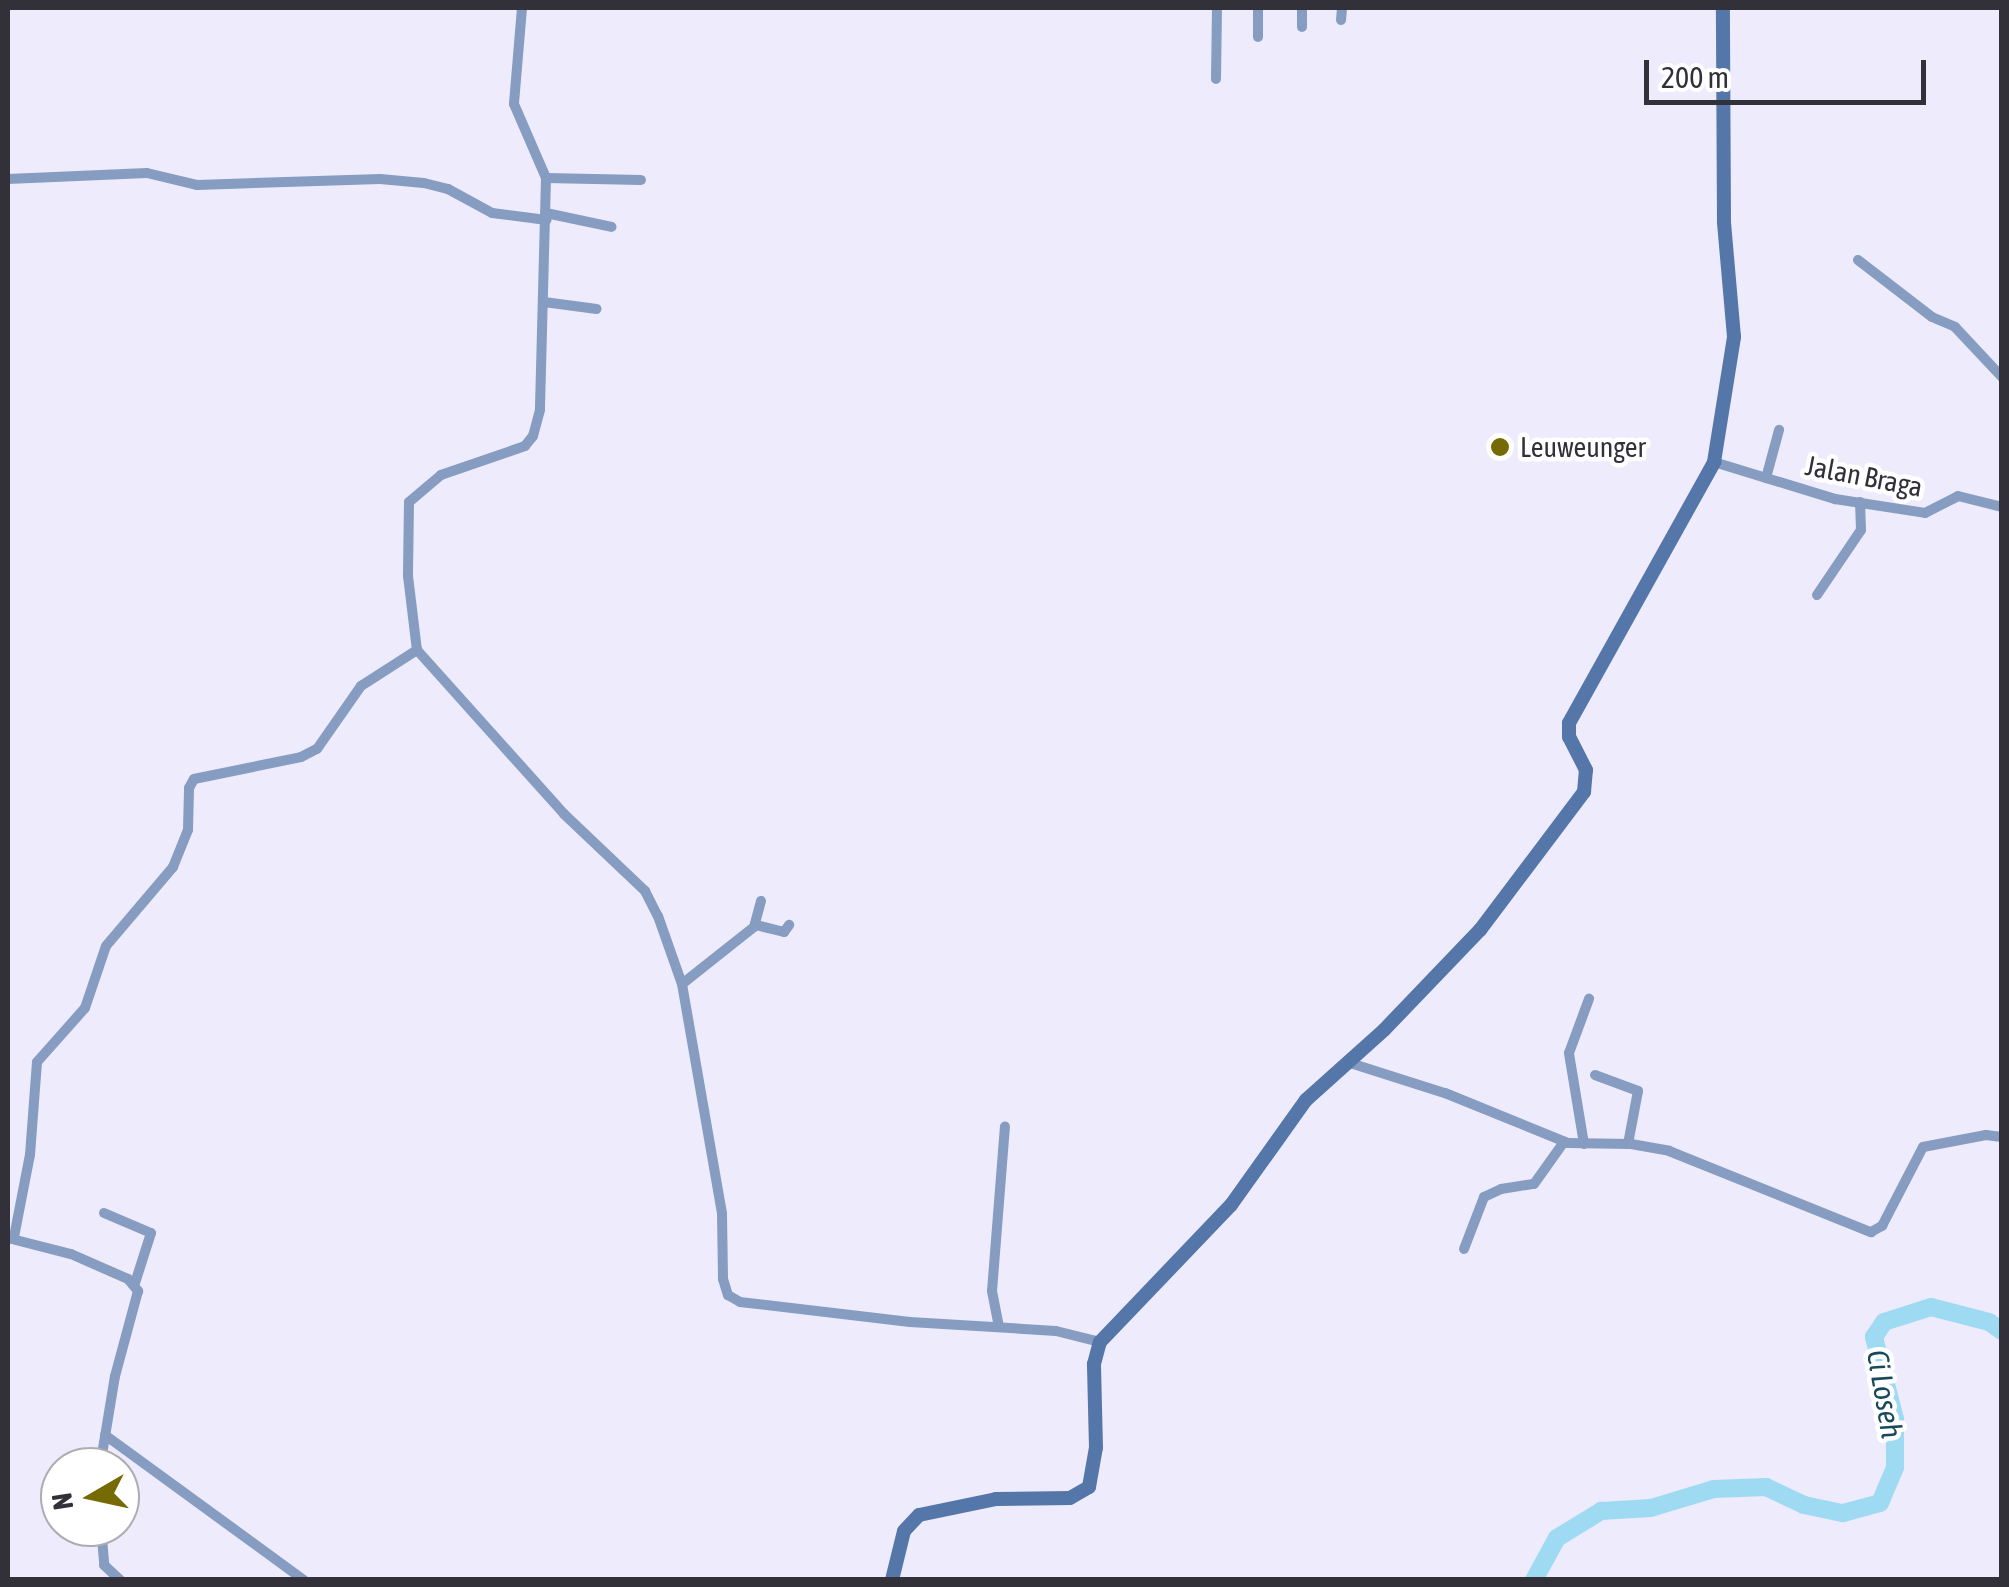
<!DOCTYPE html>
<style>
body{margin:0}
#map{position:relative;width:2009px;height:1587px;overflow:hidden;background:#eeebfd;font-family:"Asap Condensed",sans-serif}
div>[style]{position:absolute}
.river>*{height:18px;margin:-9px;padding:0 9px;transform-origin:9px;border-radius:9px;background:#9edbf3}
.street>*{height:10px;margin:-5px;padding:0 5px;transform-origin:5px;border-radius:5px;background:#869dc1}
.secondary>*{height:14px;margin:-7px;padding:0 7px;transform-origin:7px;border-radius:7px;background:#5576a9}
.dots>*{width:28px;height:28px;translate:-50% -50%;box-sizing:border-box;border:5px solid #fff;border-radius:50%}
span{translate:-50% -50%;white-space:nowrap;text-align:center;line-height:1.15;-webkit-text-stroke:9px #fff;paint-order:stroke}
.poi-label{font-size:28px;color:#323039}
.left{translate:0 -50%;text-align:left}
.street-label{font-size:28px;color:#323039}
.water-label{font-size:30px;color:#17495b;font-style:italic}
.frame{position:absolute;inset:0;border:10px solid #323039;pointer-events:none}
.north{position:absolute;left:40px;top:1447px;width:100px;height:100px;box-sizing:border-box;background:#fff;border:2px solid #adacb0;border-radius:50%;rotate:261deg;font-size:28px;font-weight:700;line-height:40px;text-align:center;color:#323039}
.north::after{content:'';display:block;margin:auto;width:35px;height:45px;background:#756a03;clip-path:polygon(50% 0,100% 100%,50% 72%,0 100%)}
.scale{position:absolute;left:1644px;top:60px;width:282px;height:45px;box-sizing:border-box;border:5px solid #323039;border-top:0;padding-left:12px;font-size:30px;line-height:35px;white-space:nowrap;color:#323039;-webkit-text-stroke:8px #fff;paint-order:stroke}
</style>
<div id="map">
<div class="river">
<i style="left:1534px;top:1580px;width:48px;rotate:-61.3deg"></i>
<i style="left:1557px;top:1538px;width:52px;rotate:-31.5deg"></i>
<i style="left:1601px;top:1511px;width:50px;rotate:-3.4deg"></i>
<i style="left:1651px;top:1508px;width:66px;rotate:-16.8deg"></i>
<i style="left:1714px;top:1489px;width:52px;rotate:-2.2deg"></i>
<i style="left:1766px;top:1487px;width:42px;rotate:25.3deg"></i>
<i style="left:1804px;top:1505px;width:40px;rotate:12deg"></i>
<i style="left:1843px;top:1513px;width:38px;rotate:-15deg"></i>
<i style="left:1880px;top:1503px;width:39px;rotate:-67deg"></i>
<i style="left:1895px;top:1467px;width:48px;rotate:-90deg"></i>
<i style="left:1895px;top:1419px;width:85px;rotate:-104.4deg"></i>
<i style="left:1874px;top:1337px;width:18px;rotate:-56deg"></i>
<i style="left:1884px;top:1322px;width:49px;rotate:-17.7deg"></i>
<i style="left:1931px;top:1307px;width:60px;rotate:14.5deg"></i>
<i style="left:1989px;top:1322px;width:16px;rotate:35deg"></i>
</div>
<div class="street">
<i style="left:522px;top:8px;width:96px;rotate:94.8deg"></i>
<i style="left:514px;top:104px;width:81px;rotate:66.6deg"></i>
<i style="left:546px;top:178px;width:232px;rotate:91.5deg"></i>
<i style="left:540px;top:410px;width:27px;rotate:105deg"></i>
<i style="left:533px;top:436px;width:13px;rotate:129deg"></i>
<i style="left:525px;top:446px;width:89px;rotate:161deg"></i>
<i style="left:441px;top:475px;width:42px;rotate:139.8deg"></i>
<i style="left:409px;top:502px;width:74px;rotate:90.8deg"></i>
<i style="left:408px;top:576px;width:75px;rotate:83.1deg"></i>
<i style="left:417px;top:650px;width:220px;rotate:48.1deg"></i>
<i style="left:564px;top:814px;width:112px;rotate:43.5deg"></i>
<i style="left:645px;top:891px;width:28px;rotate:63deg"></i>
<i style="left:658px;top:916px;width:72px;rotate:70.6deg"></i>
<i style="left:682px;top:984px;width:233px;rotate:80.1deg"></i>
<i style="left:722px;top:1214px;width:65px;rotate:89.1deg"></i>
<i style="left:723px;top:1279px;width:17px;rotate:73deg"></i>
<i style="left:728px;top:1295px;width:14px;rotate:30deg"></i>
<i style="left:740px;top:1302px;width:171px;rotate:6.7deg"></i>
<i style="left:910px;top:1322px;width:146px;rotate:3.5deg"></i>
<i style="left:1056px;top:1331px;width:45px;rotate:14deg"></i>
<i style="left:1258px;top:8px;width:29px;rotate:90deg"></i>
<i style="left:1302px;top:8px;width:19px;rotate:90deg"></i>
<i style="left:1341px;top:20px;width:12px;rotate:-85deg"></i>
<i style="left:1216px;top:79px;width:71px;rotate:-89.2deg"></i>
<i style="left:546px;top:178px;width:95px;rotate:1.2deg"></i>
<i style="left:8px;top:179px;width:139px;rotate:-2.5deg"></i>
<i style="left:147px;top:173px;width:51px;rotate:13.5deg"></i>
<i style="left:197px;top:185px;width:183px;rotate:-1.9deg"></i>
<i style="left:380px;top:179px;width:44px;rotate:5.2deg"></i>
<i style="left:424px;top:183px;width:25px;rotate:14deg"></i>
<i style="left:448px;top:189px;width:50px;rotate:28.6deg"></i>
<i style="left:492px;top:213px;width:55px;rotate:7.3deg"></i>
<i style="left:546px;top:213px;width:67px;rotate:12deg"></i>
<i style="left:1858px;top:260px;width:93px;rotate:37.6deg"></i>
<i style="left:1932px;top:317px;width:25px;rotate:23deg"></i>
<i style="left:1955px;top:327px;width:69px;rotate:46.8deg"></i>
<i style="left:544px;top:302px;width:53px;rotate:7.5deg"></i>
<i style="left:1714px;top:462px;width:127px;rotate:17deg"></i>
<i style="left:1835px;top:499px;width:91px;rotate:8.8deg"></i>
<i style="left:1925px;top:513px;width:37px;rotate:-27deg"></i>
<i style="left:1958px;top:496px;width:45px;rotate:14deg"></i>
<i style="left:1766px;top:478px;width:50px;rotate:-74.8deg"></i>
<i style="left:1817px;top:595px;width:78px;rotate:-55.9deg"></i>
<i style="left:1861px;top:530px;width:28px;rotate:-92deg"></i>
<i style="left:756px;top:925px;width:29px;rotate:14deg"></i>
<i style="left:784px;top:932px;width:9px;rotate:-54deg"></i>
<i style="left:682px;top:984px;width:92px;rotate:-38.4deg"></i>
<i style="left:754px;top:927px;width:27px;rotate:-75deg"></i>
<i style="left:1347px;top:1062px;width:103px;rotate:17.6deg"></i>
<i style="left:1445px;top:1093px;width:133px;rotate:22.1deg"></i>
<i style="left:1568px;top:1143px;width:63px;rotate:0.9deg"></i>
<i style="left:1631px;top:1144px;width:39px;rotate:10deg"></i>
<i style="left:1669px;top:1151px;width:218px;rotate:21.9deg"></i>
<i style="left:1871px;top:1232px;width:13px;rotate:-29deg"></i>
<i style="left:1882px;top:1226px;width:89px;rotate:-62.6deg"></i>
<i style="left:1923px;top:1147px;width:64px;rotate:-10.8deg"></i>
<i style="left:1986px;top:1135px;width:16px;rotate:7deg"></i>
<i style="left:1595px;top:1075px;width:46px;rotate:20.4deg"></i>
<i style="left:1638px;top:1091px;width:54px;rotate:100.7deg"></i>
<i style="left:1584px;top:1144px;width:92px;rotate:-99.4deg"></i>
<i style="left:1569px;top:1053px;width:58px;rotate:-69.7deg"></i>
<i style="left:104px;top:1213px;width:51px;rotate:23.1deg"></i>
<i style="left:151px;top:1233px;width:52px;rotate:107.7deg"></i>
<i style="left:14px;top:1237px;width:84px;rotate:-79deg"></i>
<i style="left:30px;top:1155px;width:93px;rotate:-85.7deg"></i>
<i style="left:37px;top:1062px;width:72px;rotate:-48.4deg"></i>
<i style="left:85px;top:1008px;width:65px;rotate:-71.3deg"></i>
<i style="left:106px;top:946px;width:104px;rotate:-49.7deg"></i>
<i style="left:173px;top:867px;width:40px;rotate:-68deg"></i>
<i style="left:188px;top:830px;width:42px;rotate:-88.6deg"></i>
<i style="left:189px;top:788px;width:10px;rotate:-61deg"></i>
<i style="left:194px;top:779px;width:109px;rotate:-11.6deg"></i>
<i style="left:301px;top:757px;width:18px;rotate:-27deg"></i>
<i style="left:317px;top:749px;width:77px;rotate:-55.1deg"></i>
<i style="left:361px;top:686px;width:67px;rotate:-32.7deg"></i>
<i style="left:8px;top:1238px;width:65px;rotate:14.3deg"></i>
<i style="left:71px;top:1254px;width:62px;rotate:23.7deg"></i>
<i style="left:128px;top:1279px;width:16px;rotate:50deg"></i>
<i style="left:138px;top:1291px;width:88px;rotate:105.1deg"></i>
<i style="left:115px;top:1376px;width:92px;rotate:99.4deg"></i>
<i style="left:1464px;top:1249px;width:56px;rotate:-69deg"></i>
<i style="left:1484px;top:1197px;width:19px;rotate:-25deg"></i>
<i style="left:1501px;top:1189px;width:33px;rotate:-9deg"></i>
<i style="left:1534px;top:1184px;width:52px;rotate:-54.5deg"></i>
<i style="left:999px;top:1327px;width:37px;rotate:-101deg"></i>
<i style="left:992px;top:1291px;width:165px;rotate:-85.5deg"></i>
<i style="left:105px;top:1435px;width:246px;rotate:36.1deg"></i>
<i style="left:101px;top:1527px;width:38px;rotate:85deg"></i>
<i style="left:104px;top:1565px;width:22px;rotate:43deg"></i>
</div>
<div class="secondary">
<i style="left:892px;top:1580px;width:50px;rotate:-76.2deg"></i>
<i style="left:904px;top:1531px;width:22px;rotate:-47deg"></i>
<i style="left:919px;top:1515px;width:79px;rotate:-11.7deg"></i>
<i style="left:996px;top:1499px;width:74px;rotate:-0.8deg"></i>
<i style="left:1070px;top:1498px;width:22px;rotate:-30deg"></i>
<i style="left:1089px;top:1487px;width:40px;rotate:-80deg"></i>
<i style="left:1096px;top:1448px;width:84px;rotate:-91.4deg"></i>
<i style="left:1094px;top:1364px;width:23px;rotate:-75deg"></i>
<i style="left:1100px;top:1342px;width:190px;rotate:-46.3deg"></i>
<i style="left:1231px;top:1205px;width:129px;rotate:-54.5deg"></i>
<i style="left:1306px;top:1100px;width:105px;rotate:-41.9deg"></i>
<i style="left:1384px;top:1030px;width:139px;rotate:-46.2deg"></i>
<i style="left:1480px;top:930px;width:173px;rotate:-53deg"></i>
<i style="left:1584px;top:792px;width:22px;rotate:-85deg"></i>
<i style="left:1586px;top:770px;width:37px;rotate:-117deg"></i>
<i style="left:1569px;top:737px;width:14px;rotate:-90deg"></i>
<i style="left:1569px;top:723px;width:299px;rotate:-60.9deg"></i>
<i style="left:1714px;top:462px;width:127px;rotate:-80.9deg"></i>
<i style="left:1734px;top:337px;width:115px;rotate:-95deg"></i>
<i style="left:1724px;top:222px;width:214px;rotate:-90.3deg"></i>
</div>
<div class="dots">
<i style="left:1500px;top:447px;background:#756a03"></i>
</div>
<div class="poi-label">
<span class="left" style="left:1520px;top:447px">Leuweunger</span>
</div>
<div class="street-label">
<span style="left:1864px;top:476px;rotate:11deg">Jalan Braga</span>
</div>
<div class="water-label">
<span style="left:1885px;top:1394px;rotate:80deg">Ci Loseh</span>
</div>
<div class="frame"></div>
<div class="north">N</div>
<div class="scale">200 m</div>
</div>
